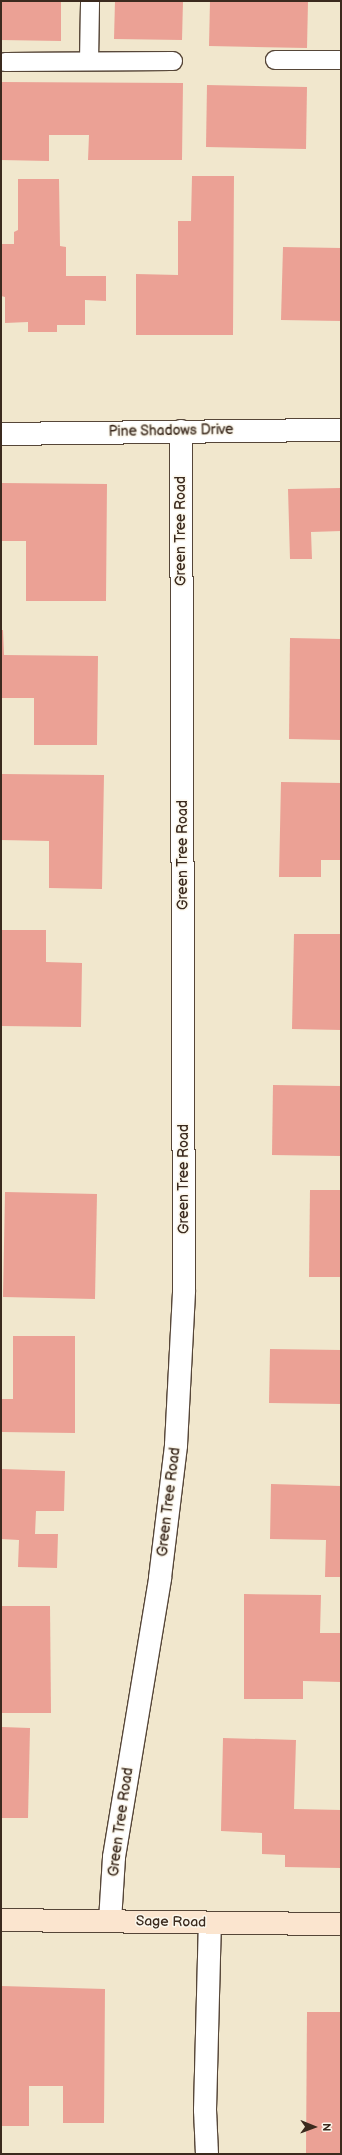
<!DOCTYPE html>
<style>
body{margin:0}
#map{position:relative;width:342px;height:2155px;overflow:hidden;background:#f1e7cd;font-family:"Balsamiq Sans",sans-serif}
div>[style]{position:absolute}
.building>*{inset:0;background:#eba195}
.roads{filter:drop-shadow(1px 0 #564638) drop-shadow(-1px 0 #564638) drop-shadow(0 1px #564638) drop-shadow(0 -1px #564638)}
.lane>*{height:18px;margin:-9px;padding:0 9px;transform-origin:9px;border-radius:9px;background:#fff}
.street>*{height:22px;margin:-11px;padding:0 11px;transform-origin:11px;border-radius:11px;background:#fff}
.secondary>*{height:22px;margin:-11px;padding:0 11px;transform-origin:11px;border-radius:11px;background:#fbe5cf}
span{translate:-50% -50%;white-space:nowrap;text-align:center;line-height:1.15;-webkit-text-stroke:3px #fbf7ec;paint-order:stroke}
.street-label{font-size:14px;color:#3b2a1e}
.frame{position:absolute;inset:0;border:2px solid #3b2a1e;pointer-events:none}
.north{position:absolute;left:294px;top:2107px;width:40px;height:40px;-webkit-text-stroke:3px #fbf7ec;paint-order:stroke;rotate:91deg;font-size:11px;font-weight:700;line-height:16px;text-align:center;color:#3b2a1e}
.north::after{content:'';display:block;margin:auto;width:14px;height:18px;background:#3b2a1e;clip-path:polygon(50% 0,100% 100%,50% 72%,0 100%)}
</style>
<div id="map">
<div class="building">
<i style="clip-path:polygon(1px 1px,61px 1px,61px 41px,1px 40px)"></i>
<i style="clip-path:polygon(115px 1px,183px 1px,182px 40px,114px 39px)"></i>
<i style="clip-path:polygon(210px 1px,308px 1px,307px 48px,209px 46px)"></i>
<i style="clip-path:polygon(1px 82px,183px 83px,182px 160px,88px 160px,89px 135px,49px 135px,49px 161px,1px 160px)"></i>
<i style="clip-path:polygon(207px 85px,307px 87px,306px 149px,206px 147px)"></i>
<i style="clip-path:polygon(192px 176px,234px 176px,233px 335px,136px 335px,136px 274px,178px 275px,178px 221px,191px 221px)"></i>
<i style="clip-path:polygon(18px 179px,59px 179px,60px 246px,66px 247px,66px 276px,106px 276px,106px 301px,85px 300px,85px 325px,57px 325px,57px 332px,28px 332px,28px 322px,5px 323px,5px 297px,1px 296px,1px 244px,14px 244px,14px 232px,18px 230px)"></i>
<i style="clip-path:polygon(283px 247px,341px 248px,341px 321px,281px 320px)"></i>
<i style="clip-path:polygon(1px 483px,107px 484px,106px 601px,26px 601px,26px 541px,1px 541px)"></i>
<i style="clip-path:polygon(341px 488px,341px 531px,311px 532px,312px 559px,290px 559px,288px 489px)"></i>
<i style="clip-path:polygon(1px 630px,3px 630px,4px 655px,98px 656px,97px 745px,34px 745px,34px 698px,1px 698px)"></i>
<i style="clip-path:polygon(290px 638px,341px 639px,341px 740px,289px 739px)"></i>
<i style="clip-path:polygon(2px 774px,104px 775px,102px 889px,49px 888px,49px 841px,1px 840px)"></i>
<i style="clip-path:polygon(281px 782px,341px 783px,341px 860px,321px 860px,321px 877px,279px 877px)"></i>
<i style="clip-path:polygon(1px 930px,46px 930px,46px 962px,82px 963px,81px 1027px,2px 1026px)"></i>
<i style="clip-path:polygon(294px 934px,341px 934px,341px 1030px,292px 1029px)"></i>
<i style="clip-path:polygon(273px 1085px,341px 1086px,341px 1156px,272px 1155px)"></i>
<i style="clip-path:polygon(310px 1190px,341px 1190px,341px 1277px,309px 1277px)"></i>
<i style="clip-path:polygon(5px 1192px,97px 1194px,95px 1299px,3px 1297px)"></i>
<i style="clip-path:polygon(13px 1336px,75px 1336px,75px 1433px,1px 1432px,1px 1399px,13px 1399px)"></i>
<i style="clip-path:polygon(270px 1349px,341px 1350px,341px 1404px,269px 1403px)"></i>
<i style="clip-path:polygon(1px 1469px,65px 1471px,64px 1511px,36px 1511px,35px 1534px,58px 1534px,57px 1568px,18px 1567px,19px 1540px,1px 1539px)"></i>
<i style="clip-path:polygon(271px 1484px,341px 1486px,341px 1577px,325px 1577px,326px 1540px,270px 1539px)"></i>
<i style="clip-path:polygon(244px 1594px,321px 1595px,320px 1633px,341px 1633px,341px 1682px,303px 1681px,303px 1699px,244px 1699px)"></i>
<i style="clip-path:polygon(1px 1606px,50px 1606px,51px 1713px,1px 1713px)"></i>
<i style="clip-path:polygon(2px 1727px,30px 1728px,28px 1818px,1px 1818px)"></i>
<i style="clip-path:polygon(223px 1738px,296px 1740px,294px 1809px,341px 1810px,341px 1868px,285px 1867px,285px 1855px,262px 1854px,262px 1833px,221px 1831px)"></i>
<i style="clip-path:polygon(1px 1986px,105px 1989px,104px 2123px,63px 2123px,63px 2086px,29px 2086px,29px 2126px,1px 2126px)"></i>
<i style="clip-path:polygon(307px 2012px,341px 2012px,341px 2154px,306px 2154px)"></i>
</div>
<div class="roads">
<div class="lane">
<i style="left:275px;top:60px;width:66px"></i>
<i style="left:89px;top:61px;width:60px;rotate:-89deg"></i>
<i style="left:5px;top:62px;width:168px;rotate:-0.3deg"></i>
</div>
<div class="street">
<i style="left:1px;top:434px;width:340px;rotate:-0.7deg"></i>
<i style="left:110px;top:1921px;width:64px;rotate:-86.4deg"></i>
<i style="left:114px;top:1857px;width:283px;rotate:-80.6deg"></i>
<i style="left:160px;top:1578px;width:134px;rotate:-83.1deg"></i>
<i style="left:176px;top:1445px;width:155px;rotate:-87deg"></i>
<i style="left:184px;top:1290px;width:859px;rotate:-90.2deg"></i>
<i style="left:207px;top:2154px;width:44px;rotate:-92.6deg"></i>
<i style="left:205px;top:2110px;width:187px;rotate:-88.5deg"></i>
</div>
<div class="secondary">
<i style="left:1px;top:1920px;width:340px;rotate:0.7deg"></i>
</div>
</div>
<div class="street-label">
<span style="left:171px;top:431px;rotate:-1deg">Pine Shadows Drive</span>
<span style="left:181px;top:531px;rotate:-90deg">Green Tree Road</span>
<span style="left:183px;top:855px;rotate:-90deg">Green Tree Road</span>
<span style="left:184px;top:1179px;rotate:-90deg">Green Tree Road</span>
<span style="left:169px;top:1502px;rotate:-83deg">Green Tree Road</span>
<span style="left:121px;top:1822px;rotate:-82deg">Green Tree Road</span>
<span style="left:171px;top:1922px;rotate:1deg">Sage Road</span>
</div>
<div class="frame"></div>
<div class="north">N</div>
</div>
